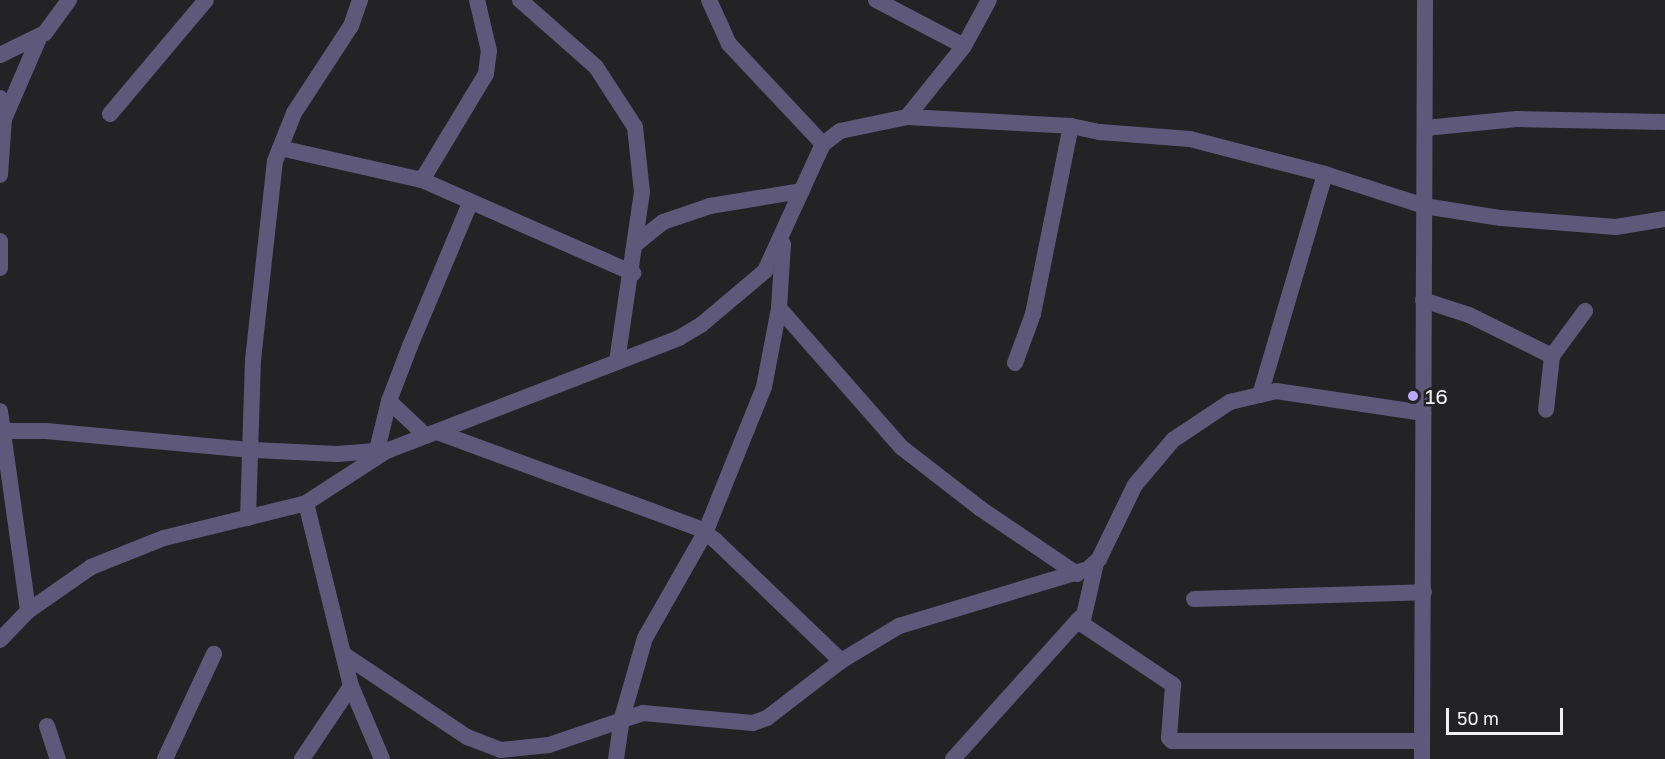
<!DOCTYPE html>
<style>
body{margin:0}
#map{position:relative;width:1665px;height:759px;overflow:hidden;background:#232326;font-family:"Golos Text",sans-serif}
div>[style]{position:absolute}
.minor>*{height:16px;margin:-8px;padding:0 8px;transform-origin:8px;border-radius:8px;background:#5e587b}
.tertiary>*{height:16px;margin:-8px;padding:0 8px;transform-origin:8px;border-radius:8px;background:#5e587b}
.dots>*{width:16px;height:16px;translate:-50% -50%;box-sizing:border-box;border:3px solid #232326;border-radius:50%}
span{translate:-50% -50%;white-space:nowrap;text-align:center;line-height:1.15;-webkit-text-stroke:5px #232326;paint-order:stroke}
.poi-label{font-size:21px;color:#f1f1f3}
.left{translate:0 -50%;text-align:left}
.scale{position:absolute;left:1446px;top:708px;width:117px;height:27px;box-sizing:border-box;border:3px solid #f1f1f3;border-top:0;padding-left:8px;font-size:18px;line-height:21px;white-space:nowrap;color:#f1f1f3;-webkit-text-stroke:4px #232326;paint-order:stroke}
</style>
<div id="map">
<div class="minor">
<i style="left:520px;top:0;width:101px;rotate:41.4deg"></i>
<i style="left:596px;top:67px;width:72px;rotate:57deg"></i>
<i style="left:635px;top:127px;width:65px;rotate:83.9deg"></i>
<i style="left:642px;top:192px;width:172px;rotate:98.4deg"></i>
<i style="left:709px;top:0;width:48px;rotate:65.6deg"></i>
<i style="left:729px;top:44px;width:137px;rotate:46.8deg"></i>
<i style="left:876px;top:0;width:99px;rotate:27.6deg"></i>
<i style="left:0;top:55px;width:50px;rotate:-26.1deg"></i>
<i style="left:45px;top:33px;width:41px;rotate:-54deg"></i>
<i style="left:0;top:98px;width:21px;rotate:79deg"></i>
<i style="left:4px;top:119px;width:56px;rotate:94.1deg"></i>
<i style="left:110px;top:114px;width:149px;rotate:-49.9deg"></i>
<i style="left:907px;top:117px;width:91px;rotate:-51.2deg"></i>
<i style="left:964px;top:46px;width:52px;rotate:-61.5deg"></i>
<i style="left:4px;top:119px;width:88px;rotate:-66.6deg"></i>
<i style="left:1425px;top:128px;width:92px;rotate:-5.6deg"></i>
<i style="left:1517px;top:119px;width:148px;rotate:1.2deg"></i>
<i style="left:280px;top:148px;width:146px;rotate:12.7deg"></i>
<i style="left:422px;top:180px;width:231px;rotate:23.8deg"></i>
<i style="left:422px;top:180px;width:124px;rotate:-58.9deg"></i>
<i style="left:486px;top:74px;width:23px;rotate:-83deg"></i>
<i style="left:489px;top:51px;width:52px;rotate:-103.2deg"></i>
<i style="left:0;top:241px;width:27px;rotate:90deg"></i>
<i style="left:637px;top:243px;width:33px;rotate:-39deg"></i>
<i style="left:663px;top:222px;width:50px;rotate:-18.8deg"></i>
<i style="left:710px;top:206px;width:93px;rotate:-9.3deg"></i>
<i style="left:1423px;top:300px;width:48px;rotate:18.1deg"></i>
<i style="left:1469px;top:315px;width:93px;rotate:26.3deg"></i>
<i style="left:1552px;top:356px;width:54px;rotate:96.3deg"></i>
<i style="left:779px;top:308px;width:185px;rotate:48.7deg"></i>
<i style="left:901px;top:447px;width:101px;rotate:37.8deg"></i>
<i style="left:981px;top:509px;width:116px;rotate:34.1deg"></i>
<i style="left:1552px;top:356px;width:56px;rotate:-53.7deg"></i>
<i style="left:1015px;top:363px;width:52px;rotate:-69.8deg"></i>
<i style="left:1033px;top:314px;width:192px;rotate:-78.6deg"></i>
<i style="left:1260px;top:395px;width:230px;rotate:-73.6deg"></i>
<i style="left:389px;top:401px;width:51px;rotate:43.4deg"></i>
<i style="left:0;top:411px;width:202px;rotate:82deg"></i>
<i style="left:0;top:431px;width:46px"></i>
<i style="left:46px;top:431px;width:207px;rotate:5.3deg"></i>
<i style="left:252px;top:450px;width:85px;rotate:2.7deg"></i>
<i style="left:337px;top:454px;width:52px;rotate:-4.4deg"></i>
<i style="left:389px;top:450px;width:311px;rotate:-21.1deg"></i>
<i style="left:679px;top:338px;width:26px;rotate:-31deg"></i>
<i style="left:701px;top:325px;width:84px;rotate:-40.2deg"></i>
<i style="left:765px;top:271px;width:140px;rotate:-65.5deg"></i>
<i style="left:823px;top:144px;width:21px;rotate:-37deg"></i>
<i style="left:840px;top:131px;width:68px;rotate:-11.8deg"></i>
<i style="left:907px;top:117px;width:164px;rotate:3.1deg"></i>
<i style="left:1071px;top:126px;width:30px;rotate:12deg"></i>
<i style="left:1100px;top:132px;width:90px;rotate:4.4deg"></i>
<i style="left:1190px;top:139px;width:139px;rotate:14.5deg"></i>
<i style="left:1325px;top:174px;width:104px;rotate:17.9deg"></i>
<i style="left:1424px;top:206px;width:78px;rotate:8.9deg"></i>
<i style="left:1501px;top:218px;width:115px;rotate:4.5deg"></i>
<i style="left:1616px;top:227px;width:50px;rotate:-9.3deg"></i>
<i style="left:437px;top:432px;width:280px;rotate:20.2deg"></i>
<i style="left:700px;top:529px;width:19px;rotate:36deg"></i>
<i style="left:715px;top:540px;width:175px;rotate:43.8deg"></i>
<i style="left:377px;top:450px;width:50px;rotate:-76.2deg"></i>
<i style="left:389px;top:401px;width:59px;rotate:-69.1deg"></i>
<i style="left:410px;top:346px;width:155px;rotate:-67.2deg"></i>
<i style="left:306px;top:503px;width:188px;rotate:76.2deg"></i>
<i style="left:351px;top:686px;width:79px;rotate:67deg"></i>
<i style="left:248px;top:518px;width:158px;rotate:-88.2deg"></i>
<i style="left:253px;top:360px;width:200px;rotate:-83.7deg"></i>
<i style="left:275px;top:161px;width:52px;rotate:-68.4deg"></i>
<i style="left:294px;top:113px;width:104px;rotate:-56.8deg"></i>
<i style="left:351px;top:26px;width:28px;rotate:-71deg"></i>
<i style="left:1096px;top:563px;width:63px;rotate:102.9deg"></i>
<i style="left:1082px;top:624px;width:110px;rotate:33.8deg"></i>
<i style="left:1173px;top:685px;width:53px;rotate:94.3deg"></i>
<i style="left:1169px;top:738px;width:4px;rotate:45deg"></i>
<i style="left:1172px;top:741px;width:250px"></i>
<i style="left:1194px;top:599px;width:230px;rotate:-1.7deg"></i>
<i style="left:0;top:640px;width:40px;rotate:-46deg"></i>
<i style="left:28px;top:611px;width:77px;rotate:-34.9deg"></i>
<i style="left:91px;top:567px;width:79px;rotate:-21.7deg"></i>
<i style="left:164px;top:538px;width:146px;rotate:-13.8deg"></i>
<i style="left:306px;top:503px;width:98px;rotate:-32.9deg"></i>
<i style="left:343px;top:654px;width:149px;rotate:33.8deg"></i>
<i style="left:467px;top:737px;width:36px;rotate:21deg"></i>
<i style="left:501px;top:750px;width:48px;rotate:-5.9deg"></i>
<i style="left:549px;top:745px;width:99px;rotate:-18.8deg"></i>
<i style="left:643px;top:713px;width:110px;rotate:5.2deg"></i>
<i style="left:753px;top:723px;width:15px;rotate:-20deg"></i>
<i style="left:767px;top:718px;width:93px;rotate:-37.6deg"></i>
<i style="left:841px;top:661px;width:68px;rotate:-31.1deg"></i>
<i style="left:899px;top:626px;width:197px;rotate:-16.8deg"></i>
<i style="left:1088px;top:569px;width:15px;rotate:-42deg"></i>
<i style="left:1099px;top:559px;width:82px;rotate:-64.1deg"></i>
<i style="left:1135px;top:485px;width:59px;rotate:-49.8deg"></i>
<i style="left:1173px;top:440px;width:69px;rotate:-33.7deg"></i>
<i style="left:1230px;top:402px;width:47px;rotate:-13.4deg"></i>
<i style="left:1276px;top:391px;width:149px;rotate:8.5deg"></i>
<i style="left:47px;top:726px;width:35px;rotate:72deg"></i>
<i style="left:165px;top:759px;width:116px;rotate:-65deg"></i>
<i style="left:302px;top:759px;width:88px;rotate:-56.1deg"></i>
<i style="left:616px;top:759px;width:41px;rotate:-81.7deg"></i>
<i style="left:622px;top:718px;width:83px;rotate:-74deg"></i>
<i style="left:645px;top:638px;width:121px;rotate:-60.3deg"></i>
<i style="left:705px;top:533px;width:157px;rotate:-68deg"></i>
<i style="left:764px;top:387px;width:80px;rotate:-79.2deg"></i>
<i style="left:779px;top:308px;width:64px;rotate:-86.4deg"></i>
<i style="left:953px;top:759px;width:190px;rotate:-48deg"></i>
</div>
<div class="tertiary">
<i style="left:1422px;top:759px;width:759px;rotate:-89.77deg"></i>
</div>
<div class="dots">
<i style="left:1413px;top:396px;background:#b9abf7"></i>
</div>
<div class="poi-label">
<span class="left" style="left:1425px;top:396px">16</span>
</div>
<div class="scale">50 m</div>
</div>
